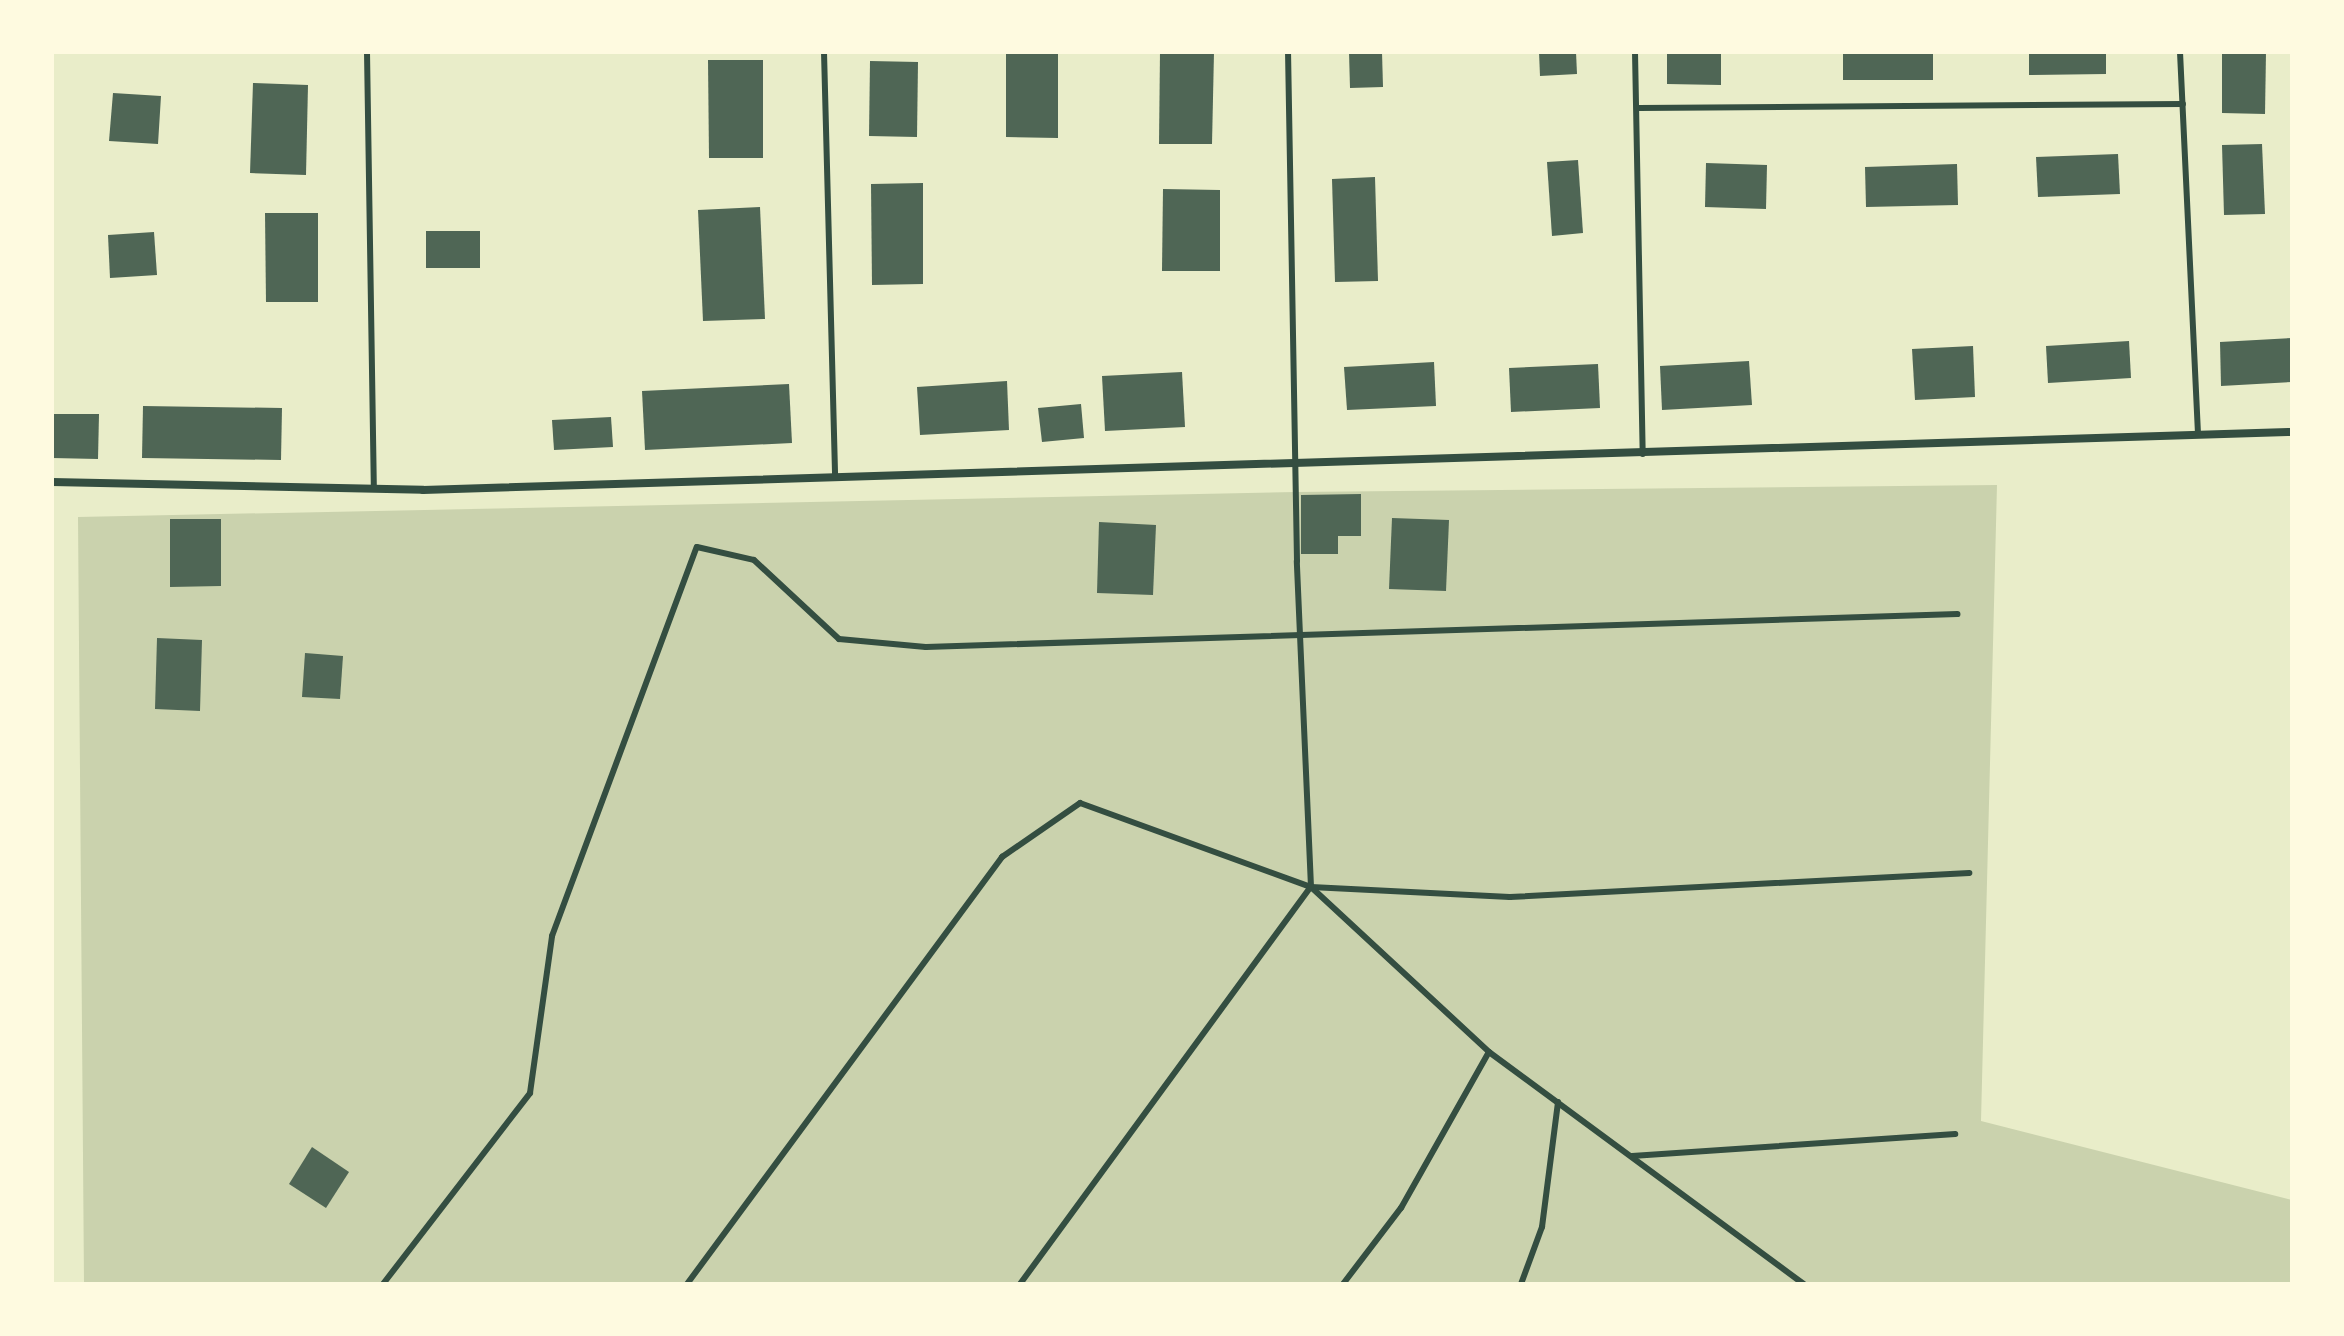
<!DOCTYPE html>
<style>
body{margin:0}
#map{position:relative;width:2344px;height:1336px;overflow:hidden;background:#e9edc9;font-family:"Times New Roman",serif}
div>[style]{position:absolute}
.green>*{inset:0;background:#cad2ad}
.building>*{inset:0;background:#4f6655}
.service>*{height:6px;margin:-3px;padding:0 3px;transform-origin:3px;border-radius:3px;background:#344e41}
.minor>*{height:8px;margin:-4px;padding:0 4px;transform-origin:4px;border-radius:4px;background:#344e41}
span{translate:-50% -50%;white-space:nowrap;text-align:center;line-height:1.15;-webkit-text-stroke:8px #fefae0;paint-order:stroke}
.frame{position:absolute;inset:0;border:54px solid #fefae0;pointer-events:none}
</style>
<div id="map">
<div class="green">
<i style="clip-path:polygon(1997px 485px,1981px 1121px,2292px 1200px,2292px 1284px,84px 1284px,78px 517px,1296px 492px)"></i>
</div>
<div class="building">
<i style="clip-path:polygon(1006px 52px,1058px 52px,1058px 138px,1006px 137px)"></i>
<i style="clip-path:polygon(1160px 52px,1214px 52px,1212px 144px,1159px 144px)"></i>
<i style="clip-path:polygon(1349px 52px,1382px 52px,1383px 87px,1350px 88px)"></i>
<i style="clip-path:polygon(1539px 52px,1576px 52px,1577px 74px,1540px 76px)"></i>
<i style="clip-path:polygon(1667px 52px,1721px 52px,1721px 85px,1667px 84px)"></i>
<i style="clip-path:polygon(1843px 52px,1933px 52px,1933px 80px,1843px 80px)"></i>
<i style="clip-path:polygon(2029px 52px,2106px 52px,2106px 74px,2029px 75px)"></i>
<i style="clip-path:polygon(2222px 52px,2266px 52px,2265px 114px,2222px 113px)"></i>
<i style="clip-path:polygon(708px 60px,763px 60px,763px 158px,709px 158px)"></i>
<i style="clip-path:polygon(870px 61px,918px 62px,917px 137px,869px 136px)"></i>
<i style="clip-path:polygon(253px 83px,308px 85px,306px 175px,250px 173px)"></i>
<i style="clip-path:polygon(113px 93px,161px 96px,158px 144px,109px 141px)"></i>
<i style="clip-path:polygon(2262px 144px,2265px 214px,2224px 215px,2222px 145px)"></i>
<i style="clip-path:polygon(2118px 154px,2120px 194px,2038px 197px,2036px 157px)"></i>
<i style="clip-path:polygon(1578px 160px,1583px 233px,1552px 236px,1547px 162px)"></i>
<i style="clip-path:polygon(1706px 163px,1767px 165px,1766px 209px,1705px 207px)"></i>
<i style="clip-path:polygon(1957px 164px,1958px 205px,1866px 207px,1865px 167px)"></i>
<i style="clip-path:polygon(1375px 177px,1378px 281px,1335px 282px,1332px 179px)"></i>
<i style="clip-path:polygon(923px 183px,923px 284px,872px 285px,871px 184px)"></i>
<i style="clip-path:polygon(1163px 189px,1220px 190px,1220px 271px,1162px 271px)"></i>
<i style="clip-path:polygon(760px 207px,765px 319px,703px 321px,698px 210px)"></i>
<i style="clip-path:polygon(265px 213px,318px 213px,318px 302px,266px 302px)"></i>
<i style="clip-path:polygon(426px 231px,480px 231px,480px 268px,426px 268px)"></i>
<i style="clip-path:polygon(154px 232px,157px 275px,110px 278px,108px 235px)"></i>
<i style="clip-path:polygon(2292px 338px,2292px 382px,2221px 386px,2220px 342px)"></i>
<i style="clip-path:polygon(2129px 341px,2131px 378px,2048px 383px,2046px 346px)"></i>
<i style="clip-path:polygon(1973px 346px,1975px 397px,1915px 400px,1912px 349px)"></i>
<i style="clip-path:polygon(1749px 361px,1752px 405px,1662px 410px,1660px 366px)"></i>
<i style="clip-path:polygon(1434px 362px,1436px 406px,1347px 410px,1344px 367px)"></i>
<i style="clip-path:polygon(1598px 364px,1600px 408px,1511px 412px,1509px 368px)"></i>
<i style="clip-path:polygon(1182px 372px,1185px 427px,1105px 431px,1102px 376px)"></i>
<i style="clip-path:polygon(1007px 381px,1009px 430px,920px 435px,917px 387px)"></i>
<i style="clip-path:polygon(789px 384px,792px 443px,645px 450px,642px 391px)"></i>
<i style="clip-path:polygon(1081px 404px,1084px 438px,1042px 442px,1038px 408px)"></i>
<i style="clip-path:polygon(143px 406px,282px 408px,281px 460px,142px 458px)"></i>
<i style="clip-path:polygon(52px 414px,99px 414px,98px 459px,52px 458px)"></i>
<i style="clip-path:polygon(611px 417px,613px 447px,554px 450px,552px 420px)"></i>
<i style="clip-path:polygon(1361px 494px,1361px 536px,1338px 536px,1338px 554px,1301px 554px,1301px 495px)"></i>
<i style="clip-path:polygon(1392px 518px,1449px 520px,1446px 591px,1389px 589px)"></i>
<i style="clip-path:polygon(170px 519px,221px 519px,221px 586px,170px 587px)"></i>
<i style="clip-path:polygon(1099px 522px,1156px 525px,1153px 595px,1097px 593px)"></i>
<i style="clip-path:polygon(157px 638px,202px 640px,200px 711px,155px 709px)"></i>
<i style="clip-path:polygon(305px 653px,343px 656px,340px 699px,302px 697px)"></i>
<i style="clip-path:polygon(312px 1147px,349px 1172px,326px 1208px,289px 1184px)"></i>
</div>
<div class="service">
<i style="left:367px;top:52px;width:437px;rotate:89.1deg"></i>
<i style="left:824px;top:52px;width:426px;rotate:88.5deg"></i>
<i style="left:1635px;top:52px;width:402px;rotate:88.9deg"></i>
<i style="left:2180px;top:52px;width:383px;rotate:87.3deg"></i>
<i style="left:1639px;top:108px;width:544px;rotate:-0.42deg"></i>
<i style="left:1311px;top:887px;width:199px;rotate:2.9deg"></i>
<i style="left:1510px;top:897px;width:460px;rotate:-3deg"></i>
<i style="left:1632px;top:1156px;width:324px;rotate:-3.9deg"></i>
<i style="left:383px;top:1284px;width:241px;rotate:-52.4deg"></i>
<i style="left:530px;top:1093px;width:159px;rotate:-82deg"></i>
<i style="left:552px;top:936px;width:415px;rotate:-69.6deg"></i>
<i style="left:697px;top:547px;width:58px;rotate:12.8deg"></i>
<i style="left:754px;top:560px;width:116px;rotate:42.9deg"></i>
<i style="left:839px;top:639px;width:87px;rotate:5.3deg"></i>
<i style="left:926px;top:647px;width:1032px;rotate:-1.83deg"></i>
<i style="left:687px;top:1284px;width:531px;rotate:-53.58deg"></i>
<i style="left:1002px;top:857px;width:95px;rotate:-34.7deg"></i>
<i style="left:1080px;top:803px;width:246px;rotate:20deg"></i>
<i style="left:1311px;top:887px;width:243px;rotate:42.8deg"></i>
<i style="left:1489px;top:1052px;width:391px;rotate:36.4deg"></i>
<i style="left:1020px;top:1284px;width:492px;rotate:-53.8deg"></i>
<i style="left:1311px;top:887px;width:326px;rotate:-92.5deg"></i>
<i style="left:1297px;top:561px;width:509px;rotate:-91.01deg"></i>
<i style="left:1343px;top:1284px;width:96px;rotate:-52.7deg"></i>
<i style="left:1401px;top:1208px;width:179px;rotate:-60.6deg"></i>
<i style="left:1521px;top:1284px;width:61px;rotate:-69.8deg"></i>
<i style="left:1542px;top:1227px;width:126px;rotate:-82.7deg"></i>
</div>
<div class="minor">
<i style="left:52px;top:482px;width:371px;rotate:1.2deg"></i>
<i style="left:423px;top:490px;width:1870px;rotate:-1.78deg"></i>
</div>
<div class="frame"></div>
</div>
